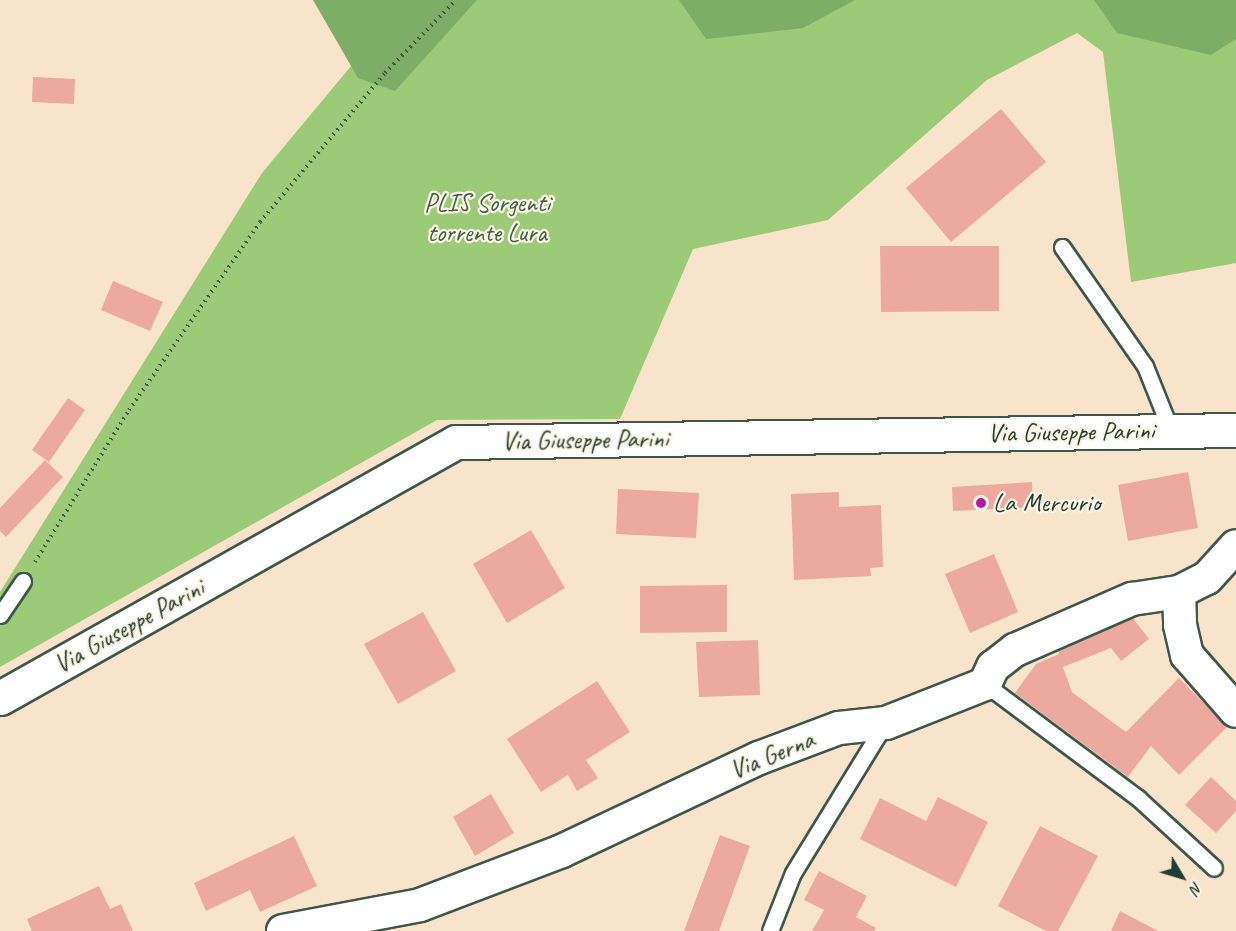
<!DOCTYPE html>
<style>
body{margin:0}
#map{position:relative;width:1236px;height:931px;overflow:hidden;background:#f7e4cb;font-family:Caveat,sans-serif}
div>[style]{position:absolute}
.green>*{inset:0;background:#9bca78}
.forest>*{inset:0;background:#7cae68}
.building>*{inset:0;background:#eca99e}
.path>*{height:4px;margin-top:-2px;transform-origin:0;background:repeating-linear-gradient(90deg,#3f564b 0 1.5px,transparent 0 6px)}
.roads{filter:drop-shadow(2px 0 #3f564b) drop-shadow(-2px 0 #3f564b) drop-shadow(0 2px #3f564b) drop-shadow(0 -2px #3f564b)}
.service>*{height:15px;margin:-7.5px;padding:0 7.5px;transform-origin:7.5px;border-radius:7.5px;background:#fff}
.minor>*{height:32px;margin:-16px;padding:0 16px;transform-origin:16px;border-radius:16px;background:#fff}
.tertiary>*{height:33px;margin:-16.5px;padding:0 16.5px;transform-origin:16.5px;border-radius:16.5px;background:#fff}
.dots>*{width:16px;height:16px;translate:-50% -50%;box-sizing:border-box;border:3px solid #fcf5e5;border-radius:50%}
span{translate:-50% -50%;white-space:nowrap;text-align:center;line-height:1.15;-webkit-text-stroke:4.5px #fcf5e5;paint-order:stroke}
.park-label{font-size:26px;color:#3e6045}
.street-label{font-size:26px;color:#1f3d34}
.poi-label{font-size:26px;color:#1f3d34}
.left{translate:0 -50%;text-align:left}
.north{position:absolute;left:1152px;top:847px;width:60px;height:60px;-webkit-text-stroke:4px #fcf5e5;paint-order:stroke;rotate:128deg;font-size:16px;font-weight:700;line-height:24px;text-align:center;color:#1f3d34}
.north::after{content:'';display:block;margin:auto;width:21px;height:27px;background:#1f3d34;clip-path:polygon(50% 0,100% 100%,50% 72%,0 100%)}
</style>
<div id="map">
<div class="green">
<i style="clip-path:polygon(406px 0,1236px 0,1236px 263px,1131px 282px,1103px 52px,1077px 33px,987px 80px,828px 220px,693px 249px,620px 419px,437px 420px,0 667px,0 592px,262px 173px)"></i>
</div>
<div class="forest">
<i style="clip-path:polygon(313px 0,477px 0,395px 91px,358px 78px)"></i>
<i style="clip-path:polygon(679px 0,855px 0,803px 28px,706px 39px)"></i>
<i style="clip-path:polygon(1094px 0,1236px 0,1236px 39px,1211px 55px,1117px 33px)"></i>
</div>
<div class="building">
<i style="clip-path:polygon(33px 77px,75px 79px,74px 104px,32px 102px)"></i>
<i style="clip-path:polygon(1001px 109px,1046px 162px,951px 242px,906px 188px)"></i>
<i style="clip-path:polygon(880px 246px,999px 246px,999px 311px,881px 312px)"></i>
<i style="clip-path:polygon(113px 281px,163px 302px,150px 331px,101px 310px)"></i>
<i style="clip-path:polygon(68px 398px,85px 410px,49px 462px,32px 450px)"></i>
<i style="clip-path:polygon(45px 460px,63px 477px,6px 537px,0 531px,0 508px)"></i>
<i style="clip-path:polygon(1188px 472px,1198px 528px,1128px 541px,1118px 485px)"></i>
<i style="clip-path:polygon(1032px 482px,1033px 507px,953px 511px,952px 487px)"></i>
<i style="clip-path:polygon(618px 489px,699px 493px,696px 538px,616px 534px)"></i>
<i style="clip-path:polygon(839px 492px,839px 507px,881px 505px,883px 567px,870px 568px,871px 576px,794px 580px,791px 494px)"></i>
<i style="clip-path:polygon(531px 530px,565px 588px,507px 623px,473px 564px)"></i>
<i style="clip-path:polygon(994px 554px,1018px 612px,970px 633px,945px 574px)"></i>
<i style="clip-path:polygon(727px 585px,727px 632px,640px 633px,640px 586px)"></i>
<i style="clip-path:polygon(423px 612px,456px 671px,398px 704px,364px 644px)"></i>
<i style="clip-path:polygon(1129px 613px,1149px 639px,1121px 661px,1111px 648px,1063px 667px,1072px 692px,1126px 732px,1179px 678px,1227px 727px,1179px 775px,1151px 746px,1128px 777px,1015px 693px,1036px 664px,1059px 654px,1056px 642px)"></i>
<i style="clip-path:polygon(758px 640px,760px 695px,699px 697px,696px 642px)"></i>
<i style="clip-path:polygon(597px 681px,630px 732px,586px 760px,598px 778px,577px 791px,568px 775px,541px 792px,507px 739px)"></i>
<i style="clip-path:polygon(1211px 777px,1236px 801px,1236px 811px,1216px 833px,1185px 805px)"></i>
<i style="clip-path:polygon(491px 794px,514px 833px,475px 856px,453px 817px)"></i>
<i style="clip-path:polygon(938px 797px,988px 822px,956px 887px,860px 839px,880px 798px,926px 821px)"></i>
<i style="clip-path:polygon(1040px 826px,1098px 856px,1058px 931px,1046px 931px,998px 906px)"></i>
<i style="clip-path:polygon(720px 835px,750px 846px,719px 931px,684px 931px)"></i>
<i style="clip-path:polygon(294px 836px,317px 886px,260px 912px,250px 890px,206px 911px,194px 883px)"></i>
<i style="clip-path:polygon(819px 871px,867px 896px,856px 917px,876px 928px,874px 931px,812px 931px,824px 910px,804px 900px)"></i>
<i style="clip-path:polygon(99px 886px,110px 909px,121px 904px,133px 931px,32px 931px,27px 919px)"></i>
<i style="clip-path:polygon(1120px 911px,1158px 931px,1111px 931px)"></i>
</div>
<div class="path">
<i style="left:35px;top:562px;width:179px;rotate:-58.3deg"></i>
<i style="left:129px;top:410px;width:229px;rotate:-55.1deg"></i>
<i style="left:260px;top:222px;width:194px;rotate:-50deg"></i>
<i style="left:385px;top:73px;width:102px;rotate:-45.8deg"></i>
</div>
<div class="roads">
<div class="service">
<i style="left:1062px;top:247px;width:145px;rotate:55.1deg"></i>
<i style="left:1145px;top:366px;width:70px;rotate:68.2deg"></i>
<i style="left:0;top:615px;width:41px;rotate:-55.9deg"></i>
<i style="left:985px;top:684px;width:191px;rotate:36.7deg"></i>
<i style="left:1138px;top:798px;width:103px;rotate:42.6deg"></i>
<i style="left:770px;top:931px;width:62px;rotate:-68.4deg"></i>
<i style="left:793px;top:873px;width:174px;rotate:-58.4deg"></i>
</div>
<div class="minor">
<i style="left:1179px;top:592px;width:33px;rotate:88deg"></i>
<i style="left:1180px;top:625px;width:31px;rotate:77deg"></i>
<i style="left:1187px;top:655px;width:74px;rotate:48.8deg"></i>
<i style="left:283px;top:931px;width:139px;rotate:-10.7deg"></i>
<i style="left:420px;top:905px;width:152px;rotate:-20.8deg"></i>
<i style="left:562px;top:851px;width:218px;rotate:-25.3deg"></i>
<i style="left:759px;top:758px;width:85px;rotate:-20.6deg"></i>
<i style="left:839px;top:728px;width:47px;rotate:-6.1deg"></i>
<i style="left:886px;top:723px;width:106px;rotate:-21.5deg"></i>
<i style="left:985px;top:684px;width:19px;rotate:-65deg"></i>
<i style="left:993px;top:667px;width:28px;rotate:-38deg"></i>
<i style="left:1015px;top:650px;width:128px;rotate:-23.6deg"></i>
<i style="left:1132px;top:599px;width:48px;rotate:-8.5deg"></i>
<i style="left:1179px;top:592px;width:31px;rotate:-27deg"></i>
<i style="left:1207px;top:578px;width:43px;rotate:-47.8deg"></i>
</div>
<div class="tertiary">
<i style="left:0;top:698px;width:523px;rotate:-29.31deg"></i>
<i style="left:456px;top:442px;width:780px;rotate:-0.88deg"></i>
</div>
</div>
<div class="dots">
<i style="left:981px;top:503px;background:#b5179e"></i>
</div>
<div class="park-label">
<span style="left:487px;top:218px">PLIS Sorgenti<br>torrente Lura</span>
</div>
<div class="street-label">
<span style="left:1071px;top:432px;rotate:-1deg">Via Giuseppe Parini</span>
<span style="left:585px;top:440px;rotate:-1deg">Via Giuseppe Parini</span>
<span style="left:129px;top:626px;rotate:-29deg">Via Giuseppe Parini</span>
<span style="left:772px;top:755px;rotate:-22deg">Via Gerna</span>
</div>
<div class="poi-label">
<span class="left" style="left:993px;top:503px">La Mercurio</span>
</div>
<div class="north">N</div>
</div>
